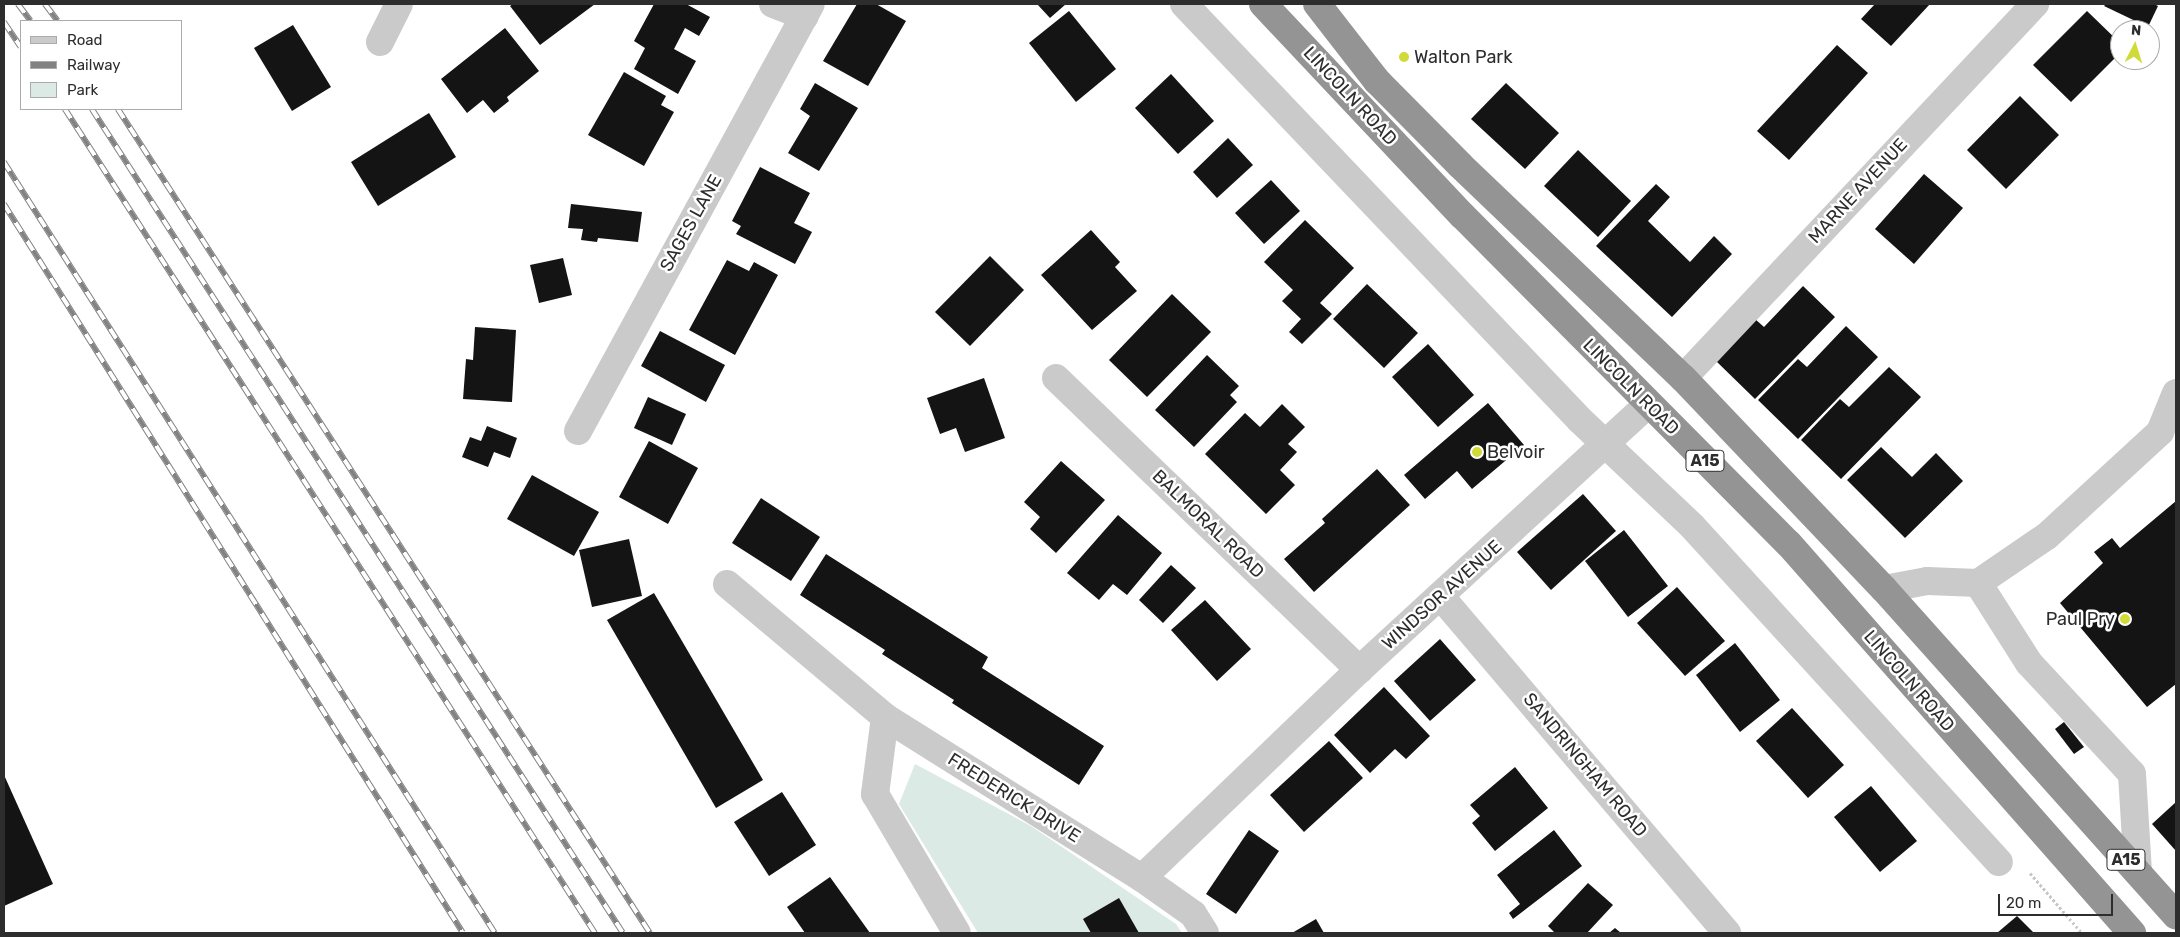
<!DOCTYPE html>
<style>
body{margin:0}
#map{position:relative;width:2180px;height:937px;overflow:hidden;background:#fff;font-family:Rubik,sans-serif}
div>[style]{position:absolute}
.green>*{inset:0;background:#dbeae4}
.building>*{inset:0;background:#141414}
.path>*{height:3px;margin-top:-1.5px;transform-origin:0;background:repeating-linear-gradient(90deg,#c7c7c7 0 2.5px,transparent 0 5px)}
.minor>*{height:28px;margin:-14px;padding:0 14px;transform-origin:14px;border-radius:14px;background:#cacaca}
.highway>*{height:28px;margin:-14px;padding:0 14px;transform-origin:14px;border-radius:14px;background:#949494}
.rail>*{height:5.5px;margin-top:-2.75px;transform-origin:0;background:repeating-linear-gradient(90deg,#fff 0 11px,#828282 0 22px);box-sizing:border-box;border-block:1px solid #828282}
.dots>*{width:14px;height:14px;translate:-50% -50%;box-sizing:border-box;border:2px solid #fff;border-radius:50%}
span{translate:-50% -50%;white-space:nowrap;text-align:center;line-height:1.15;-webkit-text-stroke:5px #fff;paint-order:stroke}
.shield-label span{padding:1px 4px;background:#fff;border:1px solid;border-radius:4px;-webkit-text-stroke-width:0}
.shield-label{font-size:16px;color:#2d2d2d;font-weight:700}
.poi-label{font-size:18px;color:#2d2d2d}
.left{translate:0 -50%;text-align:left}
.right{translate:-100% -50%;text-align:right}
.street-label{font-size:18px;color:#2d2d2d}
.frame{position:absolute;inset:0;border:5px solid #2d2d2d;pointer-events:none}
.legend{position:absolute;left:20px;top:20px;width:162px;height:90px;box-sizing:border-box;background:#fff;border:1px solid #ababab;margin:0;padding:6px 9px;list-style:none;font-size:15px;color:#2d2d2d}
.legend li{display:flex;align-items:center;gap:10px;height:25px}
.legend b{width:25px;border:1px solid #ababab}
.north{position:absolute;left:2110px;top:20px;width:50px;height:50px;box-sizing:border-box;background:#fff;border:1px solid #ababab;border-radius:50%;rotate:5deg;font-size:14px;font-weight:700;line-height:20px;text-align:center;color:#2d2d2d}
.north::after{content:'';display:block;margin:auto;width:18px;height:22px;background:#d0da38;clip-path:polygon(50% 0,100% 100%,50% 72%,0 100%)}
.scale{position:absolute;left:1998px;top:894px;width:115px;height:22px;box-sizing:border-box;border:2px solid #2d2d2d;border-top:0;padding-left:6px;font-size:15px;line-height:18px;white-space:nowrap;color:#2d2d2d;-webkit-text-stroke:4px #fff;paint-order:stroke}
</style>
<div id="map">
<div class="green">
<i style="clip-path:polygon(915px 764px,1031px 826px,1176px 924px,1182px 933px,978px 933px,899px 804px)"></i>
</div>
<div class="building">
<i style="clip-path:polygon(513px 4px,595px 4px,540px 45px,510px 6px)"></i>
<i style="clip-path:polygon(654px 4px,686px 4px,710px 17px,699px 36px,685px 28px,674px 49px,696px 61px,678px 94px,634px 69px,645px 48px,634px 41px)"></i>
<i style="clip-path:polygon(857px 4px,876px 4px,906px 21px,868px 86px,823px 61px)"></i>
<i style="clip-path:polygon(1037px 4px,1066px 4px,1050px 18px)"></i>
<i style="clip-path:polygon(1875px 4px,1930px 4px,1891px 46px,1861px 19px)"></i>
<i style="clip-path:polygon(2106px 4px,2154px 4px,2158px 6px,2148px 27px,2104px 6px)"></i>
<i style="clip-path:polygon(1069px 11px,1116px 69px,1076px 102px,1029px 43px)"></i>
<i style="clip-path:polygon(2087px 11px,2120px 43px,2120px 53px,2071px 102px,2033px 65px)"></i>
<i style="clip-path:polygon(293px 25px,331px 87px,292px 111px,254px 48px)"></i>
<i style="clip-path:polygon(505px 28px,539px 71px,507px 97px,509px 101px,494px 113px,483px 100px,467px 113px,441px 79px)"></i>
<i style="clip-path:polygon(1837px 45px,1868px 73px,1789px 160px,1757px 131px)"></i>
<i style="clip-path:polygon(624px 72px,666px 96px,661px 105px,674px 112px,644px 166px,588px 135px)"></i>
<i style="clip-path:polygon(1171px 74px,1214px 121px,1178px 154px,1135px 108px)"></i>
<i style="clip-path:polygon(815px 83px,858px 108px,819px 171px,788px 153px,810px 116px,800px 109px)"></i>
<i style="clip-path:polygon(1506px 83px,1559px 133px,1525px 169px,1471px 119px)"></i>
<i style="clip-path:polygon(2020px 96px,2059px 135px,2006px 189px,1967px 150px)"></i>
<i style="clip-path:polygon(429px 113px,456px 157px,378px 206px,351px 162px)"></i>
<i style="clip-path:polygon(1228px 138px,1253px 165px,1217px 198px,1193px 172px)"></i>
<i style="clip-path:polygon(1578px 150px,1631px 201px,1598px 237px,1544px 186px)"></i>
<i style="clip-path:polygon(760px 167px,810px 193px,794px 223px,812px 232px,795px 264px,736px 234px,741px 226px,732px 221px)"></i>
<i style="clip-path:polygon(1924px 174px,1963px 208px,1914px 264px,1875px 229px)"></i>
<i style="clip-path:polygon(1271px 180px,1300px 211px,1264px 244px,1235px 213px)"></i>
<i style="clip-path:polygon(1656px 184px,1670px 197px,1648px 221px,1690px 262px,1714px 236px,1732px 254px,1672px 317px,1596px 246px)"></i>
<i style="clip-path:polygon(571px 204px,642px 212px,638px 242px,598px 238px,597px 242px,581px 240px,583px 229px,568px 228px)"></i>
<i style="clip-path:polygon(1305px 220px,1354px 268px,1320px 303px,1332px 314px,1302px 344px,1289px 332px,1301px 319px,1282px 301px,1293px 290px,1264px 262px)"></i>
<i style="clip-path:polygon(1091px 230px,1120px 262px,1115px 267px,1137px 291px,1092px 330px,1041px 275px)"></i>
<i style="clip-path:polygon(990px 256px,1024px 290px,970px 346px,935px 312px)"></i>
<i style="clip-path:polygon(563px 258px,572px 295px,539px 303px,530px 265px)"></i>
<i style="clip-path:polygon(727px 260px,749px 271px,754px 262px,778px 275px,735px 355px,689px 330px)"></i>
<i style="clip-path:polygon(1367px 284px,1418px 333px,1384px 368px,1333px 319px)"></i>
<i style="clip-path:polygon(1803px 286px,1835px 317px,1755px 399px,1715px 360px,1755px 319px,1764px 327px)"></i>
<i style="clip-path:polygon(1172px 294px,1211px 332px,1147px 397px,1109px 360px)"></i>
<i style="clip-path:polygon(1846px 326px,1878px 357px,1798px 439px,1758px 400px,1798px 359px,1807px 367px)"></i>
<i style="clip-path:polygon(475px 327px,516px 330px,512px 402px,463px 399px,466px 359px,473px 360px)"></i>
<i style="clip-path:polygon(660px 331px,725px 365px,706px 402px,641px 366px)"></i>
<i style="clip-path:polygon(1428px 344px,1474px 395px,1438px 427px,1392px 377px)"></i>
<i style="clip-path:polygon(1207px 355px,1239px 386px,1230px 395px,1237px 402px,1194px 447px,1155px 410px)"></i>
<i style="clip-path:polygon(1889px 367px,1921px 397px,1841px 479px,1801px 440px,1840px 399px,1849px 407px)"></i>
<i style="clip-path:polygon(984px 378px,1005px 438px,965px 452px,956px 428px,940px 434px,927px 398px)"></i>
<i style="clip-path:polygon(648px 397px,686px 414px,672px 445px,634px 428px)"></i>
<i style="clip-path:polygon(1488px 403px,1524px 445px,1472px 489px,1457px 471px,1425px 499px,1404px 475px)"></i>
<i style="clip-path:polygon(1282px 404px,1305px 427px,1288px 444px,1297px 452px,1280px 470px,1295px 485px,1266px 514px,1205px 454px,1245px 413px,1260px 427px)"></i>
<i style="clip-path:polygon(487px 426px,517px 438px,510px 458px,494px 452px,488px 467px,462px 457px,470px 437px,481px 441px)"></i>
<i style="clip-path:polygon(649px 441px,698px 468px,668px 524px,619px 497px)"></i>
<i style="clip-path:polygon(1881px 447px,1912px 477px,1936px 453px,1963px 481px,1905px 538px,1847px 480px)"></i>
<i style="clip-path:polygon(1061px 461px,1105px 500px,1056px 553px,1030px 529px,1040px 517px,1024px 502px)"></i>
<i style="clip-path:polygon(1377px 469px,1410px 505px,1314px 592px,1284px 559px,1325px 523px,1322px 519px)"></i>
<i style="clip-path:polygon(532px 475px,599px 512px,574px 556px,507px 519px)"></i>
<i style="clip-path:polygon(1583px 494px,1616px 531px,1551px 590px,1517px 552px)"></i>
<i style="clip-path:polygon(761px 498px,820px 537px,791px 581px,732px 543px)"></i>
<i style="clip-path:polygon(2176px 501px,2176px 684px,2147px 707px,2060px 603px,2103px 563px,2094px 552px,2112px 538px,2120px 548px)"></i>
<i style="clip-path:polygon(1118px 515px,1162px 553px,1127px 595px,1113px 584px,1099px 600px,1067px 573px)"></i>
<i style="clip-path:polygon(1624px 530px,1668px 586px,1628px 617px,1585px 561px)"></i>
<i style="clip-path:polygon(629px 539px,642px 596px,592px 607px,579px 550px)"></i>
<i style="clip-path:polygon(826px 554px,988px 657px,982px 668px,1104px 746px,1079px 785px,952px 703px,954px 700px,882px 654px,885px 650px,800px 595px)"></i>
<i style="clip-path:polygon(1171px 565px,1196px 588px,1163px 623px,1139px 600px)"></i>
<i style="clip-path:polygon(1677px 587px,1725px 641px,1685px 676px,1637px 623px)"></i>
<i style="clip-path:polygon(654px 593px,763px 780px,716px 808px,607px 620px)"></i>
<i style="clip-path:polygon(1205px 600px,1251px 649px,1217px 681px,1171px 630px)"></i>
<i style="clip-path:polygon(1440px 639px,1476px 680px,1430px 721px,1394px 681px)"></i>
<i style="clip-path:polygon(1735px 643px,1780px 700px,1740px 732px,1696px 675px)"></i>
<i style="clip-path:polygon(1384px 687px,1430px 736px,1406px 759px,1395px 749px,1370px 773px,1334px 735px)"></i>
<i style="clip-path:polygon(1792px 708px,1844px 765px,1808px 798px,1756px 741px)"></i>
<i style="clip-path:polygon(2064px 722px,2084px 747px,2074px 754px,2055px 729px)"></i>
<i style="clip-path:polygon(1329px 741px,1363px 778px,1304px 832px,1270px 795px)"></i>
<i style="clip-path:polygon(1515px 767px,1548px 808px,1495px 851px,1472px 823px,1480px 816px,1470px 805px)"></i>
<i style="clip-path:polygon(4px 775px,53px 884px,4px 906px)"></i>
<i style="clip-path:polygon(1871px 786px,1917px 841px,1880px 872px,1834px 817px)"></i>
<i style="clip-path:polygon(782px 792px,816px 845px,769px 876px,734px 822px)"></i>
<i style="clip-path:polygon(2176px 802px,2176px 851px,2152px 824px)"></i>
<i style="clip-path:polygon(1249px 830px,1279px 851px,1236px 914px,1206px 894px)"></i>
<i style="clip-path:polygon(1554px 830px,1582px 866px,1513px 919px,1509px 913px,1520px 904px,1497px 875px)"></i>
<i style="clip-path:polygon(830px 877px,870px 933px,805px 933px,787px 907px)"></i>
<i style="clip-path:polygon(1588px 883px,1613px 905px,1587px 933px,1555px 933px,1548px 926px)"></i>
<i style="clip-path:polygon(1119px 898px,1139px 933px,1091px 933px,1083px 919px)"></i>
<i style="clip-path:polygon(2017px 916px,2034px 933px,1997px 933px)"></i>
<i style="clip-path:polygon(1316px 919px,1324px 933px,1292px 933px)"></i>
<i style="clip-path:polygon(1615px 928px,1621px 933px,1609px 933px)"></i>
</div>
<div class="path">
<i style="left:2030px;top:873px;width:79px;rotate:49.1deg"></i>
</div>
<div class="minor">
<i style="left:773px;top:4px;width:34px;rotate:21deg"></i>
<i style="left:1184px;top:4px;width:574px;rotate:46.41deg"></i>
<i style="left:1580px;top:420px;width:154px;rotate:43.4deg"></i>
<i style="left:1692px;top:526px;width:455px;rotate:47.6deg"></i>
<i style="left:380px;top:42px;width:42px;rotate:-63.4deg"></i>
<i style="left:1056px;top:378px;width:421px;rotate:43.9deg"></i>
<i style="left:1683px;top:378px;width:514px;rotate:-46.74deg"></i>
<i style="left:578px;top:431px;width:486px;rotate:-61.4deg"></i>
<i style="left:1978px;top:583px;width:95px;rotate:57.5deg"></i>
<i style="left:2029px;top:663px;width:151px;rotate:47.1deg"></i>
<i style="left:2132px;top:774px;width:99px;rotate:86.5deg"></i>
<i style="left:727px;top:584px;width:207px;rotate:40.1deg"></i>
<i style="left:885px;top:717px;width:303px;rotate:32.1deg"></i>
<i style="left:1884px;top:589px;width:44px;rotate:-10.5deg"></i>
<i style="left:1927px;top:581px;width:51px;rotate:2.2deg"></i>
<i style="left:1978px;top:583px;width:83px;rotate:-34.3deg"></i>
<i style="left:2047px;top:536px;width:154px;rotate:-42.6deg"></i>
<i style="left:2160px;top:432px;width:42px;rotate:-67.7deg"></i>
<i style="left:1442px;top:598px;width:440px;rotate:49.6deg"></i>
<i style="left:885px;top:717px;width:78px;rotate:97.4deg"></i>
<i style="left:875px;top:794px;width:161px;rotate:59.5deg"></i>
<i style="left:1205px;top:933px;width:22px;rotate:-122deg"></i>
<i style="left:1193px;top:914px;width:62px;rotate:-144.8deg"></i>
<i style="left:1142px;top:878px;width:301px;rotate:-43.8deg"></i>
<i style="left:1359px;top:670px;width:393px;rotate:-42.6deg"></i>
</div>
<div class="highway">
<i style="left:1263px;top:4px;width:291px;rotate:46.7deg"></i>
<i style="left:1463px;top:216px;width:462px;rotate:45.2deg"></i>
<i style="left:1789px;top:544px;width:519px;rotate:48.6deg"></i>
<i style="left:1317px;top:4px;width:98px;rotate:52.1deg"></i>
<i style="left:1377px;top:81px;width:118px;rotate:45.3deg"></i>
<i style="left:1460px;top:165px;width:308px;rotate:43.7deg"></i>
<i style="left:1683px;top:378px;width:291px;rotate:46.4deg"></i>
<i style="left:1884px;top:589px;width:438px;rotate:48.2deg"></i>
</div>
<div class="rail">
<i style="left:18px;top:4px;width:21px;rotate:53deg"></i>
<i style="left:45px;top:4px;width:21px;rotate:53deg"></i>
<i style="left:4px;top:22px;width:30px;rotate:56deg"></i>
<i style="left:65px;top:109px;width:980px;rotate:57.25deg"></i>
<i style="left:92px;top:109px;width:980px;rotate:57.2deg"></i>
<i style="left:118px;top:109px;width:981px;rotate:57.15deg"></i>
<i style="left:4px;top:162px;width:914px;rotate:57.51deg"></i>
<i style="left:4px;top:204px;width:861px;rotate:57.8deg"></i>
</div>
<div class="dots">
<i style="left:1404px;top:57px;background:#d0da38"></i>
<i style="left:1477px;top:452px;background:#d0da38"></i>
<i style="left:2125px;top:619px;background:#d0da38"></i>
</div>
<div class="shield-label">
<span style="left:1705px;top:461px">A15</span>
<span style="left:2126px;top:860px">A15</span>
</div>
<div class="poi-label">
<span class="left" style="left:1414px;top:57px">Walton Park</span>
<span class="left" style="left:1487px;top:452px">Belvoir</span>
<span class="right" style="left:2115px;top:619px">Paul Pry</span>
</div>
<div class="street-label">
<span style="left:1350px;top:96px;rotate:47deg">LINCOLN ROAD</span>
<span style="left:1858px;top:191px;rotate:-47deg">MARNE AVENUE</span>
<span style="left:691px;top:223px;rotate:-61deg">SAGES LANE</span>
<span style="left:1631px;top:387px;rotate:45deg">LINCOLN ROAD</span>
<span style="left:1208px;top:524px;rotate:44deg">BALMORAL ROAD</span>
<span style="left:1442px;top:595px;rotate:-42deg">WINDSOR AVENUE</span>
<span style="left:1909px;top:681px;rotate:49deg">LINCOLN ROAD</span>
<span style="left:1585px;top:765px;rotate:50deg">SANDRINGHAM ROAD</span>
<span style="left:1014px;top:798px;rotate:32deg">FREDERICK DRIVE</span>
</div>
<div class="frame"></div>
<ul class="legend">
<li><b style="height:6px;background:#cacaca"></b>Road</li>
<li><b style="height:6px;background:#828282"></b>Railway</li>
<li><b style="height:14px;background:#dbeae4"></b>Park</li>
</ul>
<div class="north">N</div>
<div class="scale">20 m</div>
</div>
